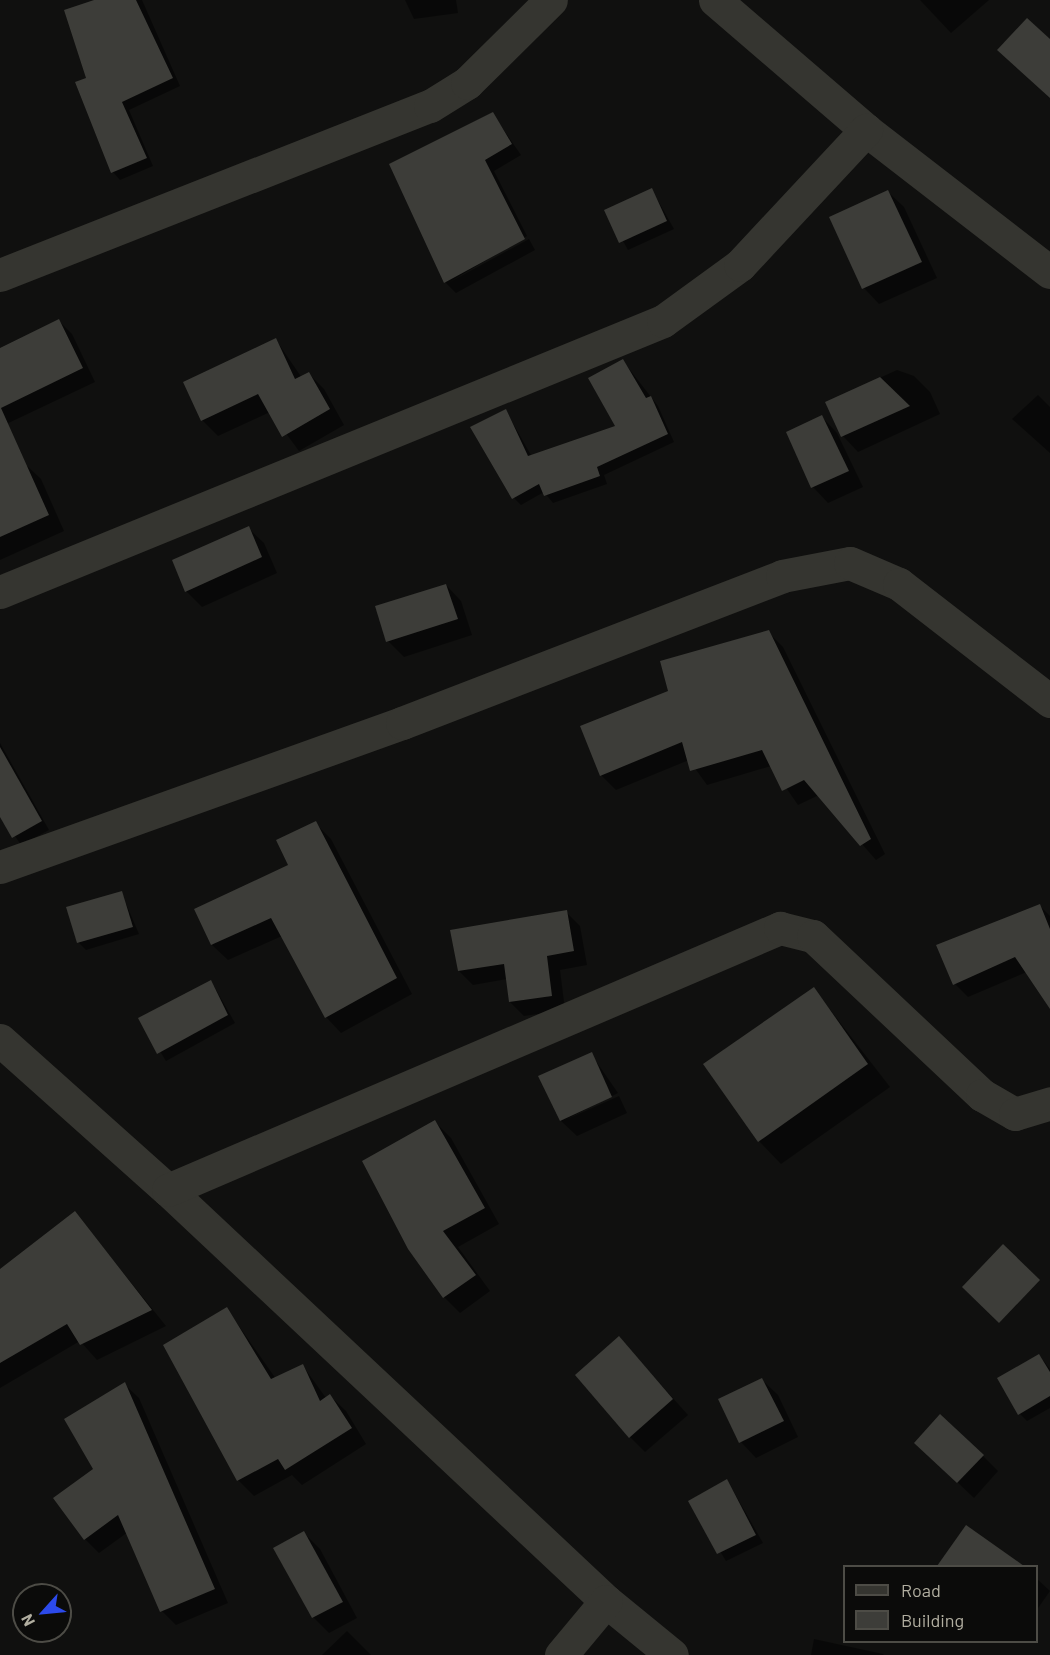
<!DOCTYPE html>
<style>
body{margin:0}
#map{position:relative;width:1050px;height:1655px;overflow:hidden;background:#10100f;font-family:Barlow,sans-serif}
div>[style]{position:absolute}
.shadow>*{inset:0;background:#0007}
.building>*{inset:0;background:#3d3d39}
.minor>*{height:33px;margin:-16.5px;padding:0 16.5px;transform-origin:16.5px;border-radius:16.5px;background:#353530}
span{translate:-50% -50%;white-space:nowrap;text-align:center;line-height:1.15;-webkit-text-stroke:5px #0b0b0a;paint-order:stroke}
.legend{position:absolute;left:843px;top:1565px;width:195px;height:78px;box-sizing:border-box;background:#0b0b0a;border:2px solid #4d4c46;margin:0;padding:8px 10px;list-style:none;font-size:18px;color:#b1aea0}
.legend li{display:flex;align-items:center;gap:12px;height:30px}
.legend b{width:30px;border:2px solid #4d4c46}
.north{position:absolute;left:12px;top:1583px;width:60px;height:60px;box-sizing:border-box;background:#0b0b0a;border:2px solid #4d4c46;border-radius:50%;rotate:243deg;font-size:16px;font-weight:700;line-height:24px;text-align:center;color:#b1aea0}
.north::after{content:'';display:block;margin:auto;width:21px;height:27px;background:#2c4aeb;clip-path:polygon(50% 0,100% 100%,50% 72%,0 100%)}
</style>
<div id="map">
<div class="shadow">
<i style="clip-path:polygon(99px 0,142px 0,180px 86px,129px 110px,153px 166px,120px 180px,113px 172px,88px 79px)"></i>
<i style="clip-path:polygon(405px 0,456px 0,458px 13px,414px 19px)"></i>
<i style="clip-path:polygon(920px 0,989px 0,951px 33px)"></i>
<i style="clip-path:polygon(492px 113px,521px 155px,494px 171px,527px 236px,448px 283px,529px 239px,535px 250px,456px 293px,446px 283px,391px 165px)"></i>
<i style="clip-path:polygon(652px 190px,674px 229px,628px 250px,606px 211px)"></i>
<i style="clip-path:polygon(888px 192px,904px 207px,937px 278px,879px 304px,864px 288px)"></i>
<i style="clip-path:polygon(59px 321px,72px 334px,95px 382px,0 427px,0 354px)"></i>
<i style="clip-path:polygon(276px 340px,302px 378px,309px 374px,324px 389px,344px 425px,299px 451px,270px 412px,218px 436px,202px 420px)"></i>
<i style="clip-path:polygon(623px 361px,658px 406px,674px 442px,604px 475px,607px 484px,553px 503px,544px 492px,521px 505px,514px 498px,506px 411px,532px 457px,617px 427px)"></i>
<i style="clip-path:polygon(897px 370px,914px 376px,930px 392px,940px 414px,858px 452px,843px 436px,827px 402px)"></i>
<i style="clip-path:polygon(1038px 395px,1050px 407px,1050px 453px,1012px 419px)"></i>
<i style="clip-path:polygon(822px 417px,837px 433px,863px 487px,828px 503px,813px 487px)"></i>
<i style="clip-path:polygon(25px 464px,41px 479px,64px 531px,0 560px,0 475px)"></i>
<i style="clip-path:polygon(248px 528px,264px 543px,277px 573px,202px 607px,186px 591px)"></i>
<i style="clip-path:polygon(446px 585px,461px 601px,472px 635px,404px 657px,388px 641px)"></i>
<i style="clip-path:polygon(768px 632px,783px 647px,885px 854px,876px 860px,819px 795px,798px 805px,771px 766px,707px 785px,689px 760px,616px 790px,601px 775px,670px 692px)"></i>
<i style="clip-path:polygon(0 743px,49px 830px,21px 845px,0 814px)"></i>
<i style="clip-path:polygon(315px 823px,331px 839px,412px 994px,341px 1033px,326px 1017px,282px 936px,228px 960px,212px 945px,290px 866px)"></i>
<i style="clip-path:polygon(121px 892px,139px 934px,86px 950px,78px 942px)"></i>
<i style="clip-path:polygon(1040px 906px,1050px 916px,1050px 962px,968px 997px,955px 984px)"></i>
<i style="clip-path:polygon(566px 912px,580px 926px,587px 965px,560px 970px,565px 1010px,524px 1016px,510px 1002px,507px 979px,473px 985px,459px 971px)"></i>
<i style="clip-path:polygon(211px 981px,235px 1023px,166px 1061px,140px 1019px)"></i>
<i style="clip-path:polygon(814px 989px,890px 1087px,781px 1164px,759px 1141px)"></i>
<i style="clip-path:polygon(591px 1054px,618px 1093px,565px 1120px,619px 1096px,627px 1113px,577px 1136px,561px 1121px)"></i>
<i style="clip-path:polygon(435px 1122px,451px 1138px,499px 1224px,458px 1247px,490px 1291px,460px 1313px,444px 1297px)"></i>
<i style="clip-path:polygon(75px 1213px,166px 1326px,97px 1360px,80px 1341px,0 1388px,0 1271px)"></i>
<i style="clip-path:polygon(227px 1309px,276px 1379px,303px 1366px,326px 1398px,330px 1396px,346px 1411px,366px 1444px,302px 1485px,292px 1475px,254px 1496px,238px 1480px,165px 1345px)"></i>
<i style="clip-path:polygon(619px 1338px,688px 1415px,645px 1452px,630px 1437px)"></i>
<i style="clip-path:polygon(1039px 1355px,1050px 1369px,1050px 1408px,1027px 1421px,1020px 1414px)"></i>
<i style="clip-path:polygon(762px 1380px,778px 1395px,798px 1437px,756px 1458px,741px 1442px)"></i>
<i style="clip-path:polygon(124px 1384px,139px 1398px,228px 1603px,176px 1625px,162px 1611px,128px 1532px,99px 1553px,85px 1539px,95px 1469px)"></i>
<i style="clip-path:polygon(983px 1456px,998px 1471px,974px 1498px,932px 1458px)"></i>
<i style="clip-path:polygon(727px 1480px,763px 1543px,726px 1561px,690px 1502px)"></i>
<i style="clip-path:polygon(966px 1527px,1022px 1566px,939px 1566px)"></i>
<i style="clip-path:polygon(304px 1533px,320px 1549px,357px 1618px,329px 1633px,313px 1617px,275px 1548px)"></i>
<i style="clip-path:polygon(1036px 1578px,1050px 1591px,1036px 1611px)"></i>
<i style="clip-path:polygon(347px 1631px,371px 1655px,322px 1655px)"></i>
<i style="clip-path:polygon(814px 1639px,883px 1654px,884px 1655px,811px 1655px)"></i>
</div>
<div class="building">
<i style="clip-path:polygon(94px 0,136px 0,173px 78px,122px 102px,147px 158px,111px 173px,75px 82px,86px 78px,64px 10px)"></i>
<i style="clip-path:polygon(1027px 18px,1050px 39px,1050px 98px,997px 50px)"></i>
<i style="clip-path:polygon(493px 112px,512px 144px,485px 160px,525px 239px,444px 283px,389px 164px)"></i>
<i style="clip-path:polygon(652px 188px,667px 221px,619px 243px,604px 210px)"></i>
<i style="clip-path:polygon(888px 190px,922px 262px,862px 289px,829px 217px)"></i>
<i style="clip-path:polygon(59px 319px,83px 368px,1px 408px,49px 515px,0 537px,0 348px)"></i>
<i style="clip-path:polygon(276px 338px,295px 379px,309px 372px,330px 409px,282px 437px,258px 394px,201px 421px,183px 382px)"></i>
<i style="clip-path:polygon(623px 359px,646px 398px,651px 396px,668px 434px,597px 467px,600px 476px,544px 496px,539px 484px,512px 499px,470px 427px,506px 409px,528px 456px,615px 426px,588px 378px)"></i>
<i style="clip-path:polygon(880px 377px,910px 406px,841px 437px,825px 402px)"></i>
<i style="clip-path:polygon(822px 415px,849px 471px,811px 488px,786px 432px)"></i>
<i style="clip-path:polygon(249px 526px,262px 557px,185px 592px,172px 560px)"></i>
<i style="clip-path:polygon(446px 584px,458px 619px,386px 642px,375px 606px)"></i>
<i style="clip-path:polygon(769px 630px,871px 839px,860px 846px,804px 780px,782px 791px,762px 750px,690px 771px,682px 742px,600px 776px,580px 726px,668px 691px,660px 661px)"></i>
<i style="clip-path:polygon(0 747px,42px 821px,12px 838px,0 817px)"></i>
<i style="clip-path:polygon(316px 821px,397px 978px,325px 1018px,271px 918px,211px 945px,194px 909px,288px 865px,276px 840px)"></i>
<i style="clip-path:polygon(122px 891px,133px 927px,77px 943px,66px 907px)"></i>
<i style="clip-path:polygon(1040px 904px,1050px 929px,1050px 1009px,1015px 957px,953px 985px,936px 945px)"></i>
<i style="clip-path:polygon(567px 910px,574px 951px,547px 956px,552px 996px,509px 1002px,504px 964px,458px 971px,450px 930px)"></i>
<i style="clip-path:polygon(211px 980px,228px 1015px,157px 1054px,138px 1018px)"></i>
<i style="clip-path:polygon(814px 987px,868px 1064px,758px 1142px,703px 1064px)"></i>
<i style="clip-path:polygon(592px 1052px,612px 1097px,560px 1121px,538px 1076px)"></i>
<i style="clip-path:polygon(435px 1120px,485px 1208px,443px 1231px,476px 1275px,443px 1298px,408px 1249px,362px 1161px)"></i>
<i style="clip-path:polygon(75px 1211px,152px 1310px,80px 1345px,67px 1324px,0 1363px,0 1269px)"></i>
<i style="clip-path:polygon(1003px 1244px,1040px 1280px,999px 1323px,962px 1287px)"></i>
<i style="clip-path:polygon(227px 1307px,271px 1379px,303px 1364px,320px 1401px,330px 1394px,352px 1428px,285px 1470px,278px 1459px,237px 1481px,163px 1345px)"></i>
<i style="clip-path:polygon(619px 1336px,673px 1399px,629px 1438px,575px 1375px)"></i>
<i style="clip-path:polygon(1039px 1354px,1050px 1372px,1050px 1396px,1018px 1415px,997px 1378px)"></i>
<i style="clip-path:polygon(762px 1378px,784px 1421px,739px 1443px,718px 1399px)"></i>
<i style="clip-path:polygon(125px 1382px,215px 1589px,160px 1612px,118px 1515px,84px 1540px,53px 1498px,93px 1469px,64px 1419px)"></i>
<i style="clip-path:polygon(940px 1414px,984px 1455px,957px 1483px,914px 1443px)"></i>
<i style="clip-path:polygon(727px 1479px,756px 1535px,717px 1554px,688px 1501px)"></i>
<i style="clip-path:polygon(966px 1525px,1024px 1566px,937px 1566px)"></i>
<i style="clip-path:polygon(304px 1531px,343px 1602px,312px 1618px,273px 1548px)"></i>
</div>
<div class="minor">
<i style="left:715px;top:0;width:199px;rotate:40.7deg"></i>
<i style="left:866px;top:130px;width:232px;rotate:37.7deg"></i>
<i style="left:0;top:275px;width:462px;rotate:-21.5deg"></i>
<i style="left:430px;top:106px;width:44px;rotate:-31.9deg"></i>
<i style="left:467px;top:83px;width:118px;rotate:-44.7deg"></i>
<i style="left:0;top:592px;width:716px;rotate:-22.23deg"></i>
<i style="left:663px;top:321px;width:95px;rotate:-36deg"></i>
<i style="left:740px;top:265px;width:185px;rotate:-47deg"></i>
<i style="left:0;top:867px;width:427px;rotate:-19.7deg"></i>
<i style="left:402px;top:723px;width:407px;rotate:-21.1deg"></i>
<i style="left:782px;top:576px;width:69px;rotate:-10.8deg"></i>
<i style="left:850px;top:563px;width:53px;rotate:23.2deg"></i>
<i style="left:899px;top:584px;width:191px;rotate:37.8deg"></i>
<i style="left:0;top:1040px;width:225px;rotate:41.8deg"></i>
<i style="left:168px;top:1190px;width:601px;rotate:43.18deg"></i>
<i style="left:606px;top:1601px;width:85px;rotate:39.3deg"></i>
<i style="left:168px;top:1190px;width:666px;rotate:-23.18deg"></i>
<i style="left:780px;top:928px;width:34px;rotate:14deg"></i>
<i style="left:813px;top:936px;width:232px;rotate:43.3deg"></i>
<i style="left:982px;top:1095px;width:38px;rotate:30deg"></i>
<i style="left:1015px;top:1114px;width:37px;rotate:-17deg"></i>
<i style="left:561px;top:1655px;width:70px;rotate:-50.2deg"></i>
</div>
<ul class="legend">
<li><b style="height:8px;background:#353530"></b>Road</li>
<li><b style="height:16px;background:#3d3d39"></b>Building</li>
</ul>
<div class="north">N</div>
</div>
